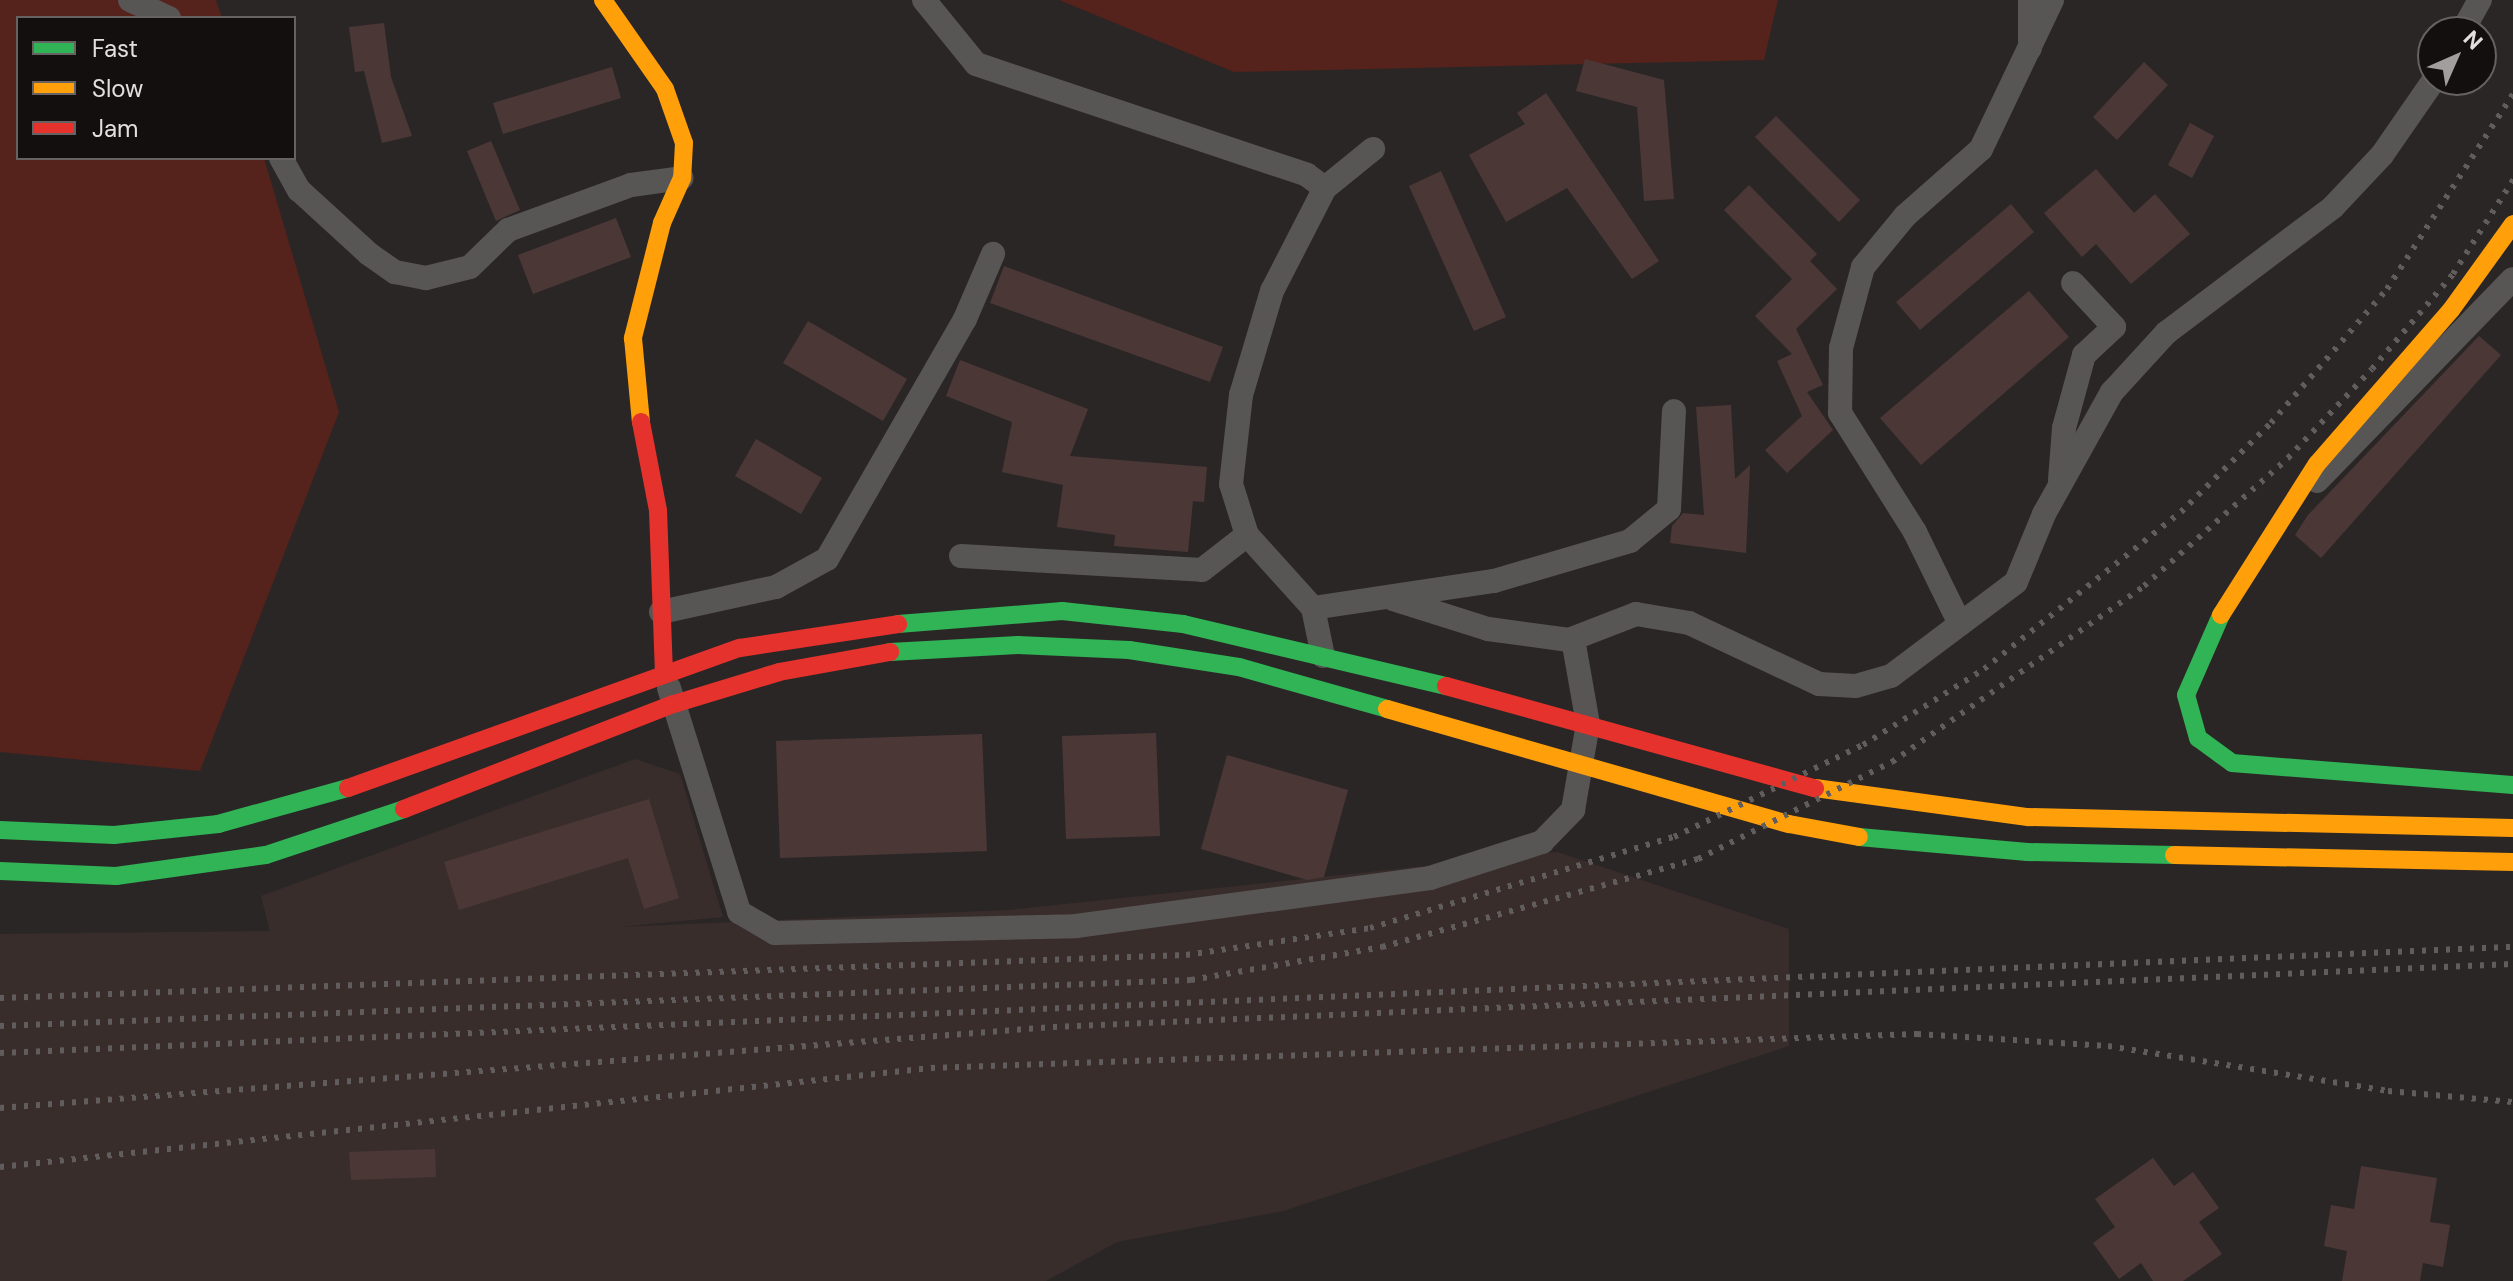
<!DOCTYPE html>
<style>
body{margin:0}
#map{position:relative;width:2513px;height:1281px;overflow:hidden;background:#2b2626;font-family:"DM Sans",sans-serif}
div>[style]{position:absolute}
.built>*{inset:0;background:#392d2c}
.green>*{inset:0;background:#55221c}
.building>*{inset:0;background:#4b3836}
.street>*{height:24px;margin:-12px;padding:0 12px;transform-origin:12px;border-radius:12px;background:#585555}
.fast>*{height:18px;margin:-9px;padding:0 9px;transform-origin:9px;border-radius:9px;background:#30b455}
.slow>*{height:18px;margin:-9px;padding:0 9px;transform-origin:9px;border-radius:9px;background:#ff9f0a}
.jam>*{height:18px;margin:-9px;padding:0 9px;transform-origin:9px;border-radius:9px;background:#e5322d}
.rail>*{height:6px;margin-top:-3px;transform-origin:0;background:repeating-linear-gradient(90deg,#615d5d 0 4px,transparent 0 12px)}
span{translate:-50% -50%;white-space:nowrap;text-align:center;line-height:1.15;-webkit-text-stroke:6px #130f0f;paint-order:stroke}
.legend{position:absolute;left:16px;top:16px;width:280px;height:144px;box-sizing:border-box;background:#130f0f;border:2px solid #676262;margin:0;padding:10px 14px;list-style:none;font-size:24px;color:#e4dfde}
.legend li{display:flex;align-items:center;gap:16px;height:40px}
.legend b{width:40px;border:2px solid #676262}
.north{position:absolute;left:2417px;top:16px;width:80px;height:80px;box-sizing:border-box;background:#130f0f;border:2px solid #676262;border-radius:50%;rotate:45deg;font-size:22px;font-weight:700;line-height:32px;text-align:center;color:#e4dfde}
.north::after{content:'';display:block;margin:auto;width:28px;height:36px;background:#a39e9e;clip-path:polygon(50% 0,100% 100%,50% 72%,0 100%)}
</style>
<div id="map">
<div class="built">
<i style="clip-path:polygon(635px 759px,680px 774px,723px 917px,618px 927px,1009px 910px,1557px 852px,1789px 929px,1789px 1046px,1283px 1211px,1117px 1242px,1046px 1281px,0 1281px,0 934px,270px 931px,261px 896px)"></i>
</div>
<div class="green">
<i style="clip-path:polygon(0 0,216px 0,222px 18px,18px 18px,18px 158px,264px 158px,339px 412px,200px 771px,0 752px)"></i>
<i style="clip-path:polygon(1059px 0,1778px 0,1764px 60px,1234px 72px)"></i>
</div>
<div class="building">
<i style="clip-path:polygon(384px 23px,391px 77px,412px 136px,382px 143px,364px 71px,355px 72px,349px 27px)"></i>
<i style="clip-path:polygon(1585px 59px,1664px 80px,1674px 199px,1644px 201px,1637px 107px,1576px 91px)"></i>
<i style="clip-path:polygon(2144px 62px,2168px 85px,2117px 140px,2093px 117px)"></i>
<i style="clip-path:polygon(612px 67px,621px 98px,503px 134px,493px 103px)"></i>
<i style="clip-path:polygon(1546px 93px,1659px 261px,1632px 279px,1567px 188px,1506px 222px,1469px 155px,1525px 124px,1517px 113px)"></i>
<i style="clip-path:polygon(1776px 116px,1860px 200px,1839px 222px,1755px 137px)"></i>
<i style="clip-path:polygon(2190px 123px,2214px 136px,2192px 178px,2168px 165px)"></i>
<i style="clip-path:polygon(491px 141px,520px 210px,496px 221px,467px 151px)"></i>
<i style="clip-path:polygon(2096px 169px,2134px 213px,2155px 194px,2190px 234px,2131px 284px,2096px 244px,2082px 257px,2044px 213px)"></i>
<i style="clip-path:polygon(1441px 171px,1506px 317px,1474px 331px,1409px 186px)"></i>
<i style="clip-path:polygon(1749px 185px,1817px 254px,1810px 261px,1837px 289px,1796px 329px,1823px 385px,1807px 392px,1833px 430px,1787px 473px,1765px 450px,1802px 416px,1777px 361px,1792px 354px,1755px 316px,1792px 279px,1724px 210px)"></i>
<i style="clip-path:polygon(2011px 204px,2034px 232px,1920px 330px,1896px 302px)"></i>
<i style="clip-path:polygon(616px 218px,631px 257px,533px 294px,518px 255px)"></i>
<i style="clip-path:polygon(1004px 266px,1223px 347px,1210px 382px,990px 303px)"></i>
<i style="clip-path:polygon(2029px 291px,2069px 337px,1921px 465px,1880px 418px)"></i>
<i style="clip-path:polygon(808px 321px,907px 379px,883px 421px,783px 363px)"></i>
<i style="clip-path:polygon(2479px 336px,2501px 355px,2321px 558px,2295px 535px,2308px 515px)"></i>
<i style="clip-path:polygon(960px 360px,1088px 409px,1070px 456px,1207px 467px,1204px 502px,1193px 501px,1188px 552px,1114px 546px,1115px 535px,1057px 527px,1063px 485px,1002px 472px,1012px 422px,946px 396px)"></i>
<i style="clip-path:polygon(1731px 405px,1735px 479px,1750px 465px,1746px 553px,1670px 543px,1672px 526px,1683px 513px,1704px 515px,1696px 407px)"></i>
<i style="clip-path:polygon(756px 439px,822px 478px,801px 514px,735px 476px)"></i>
<i style="clip-path:polygon(1156px 733px,1160px 836px,1066px 839px,1062px 736px)"></i>
<i style="clip-path:polygon(982px 734px,987px 851px,780px 858px,776px 741px)"></i>
<i style="clip-path:polygon(1227px 755px,1348px 790px,1324px 877px,1307px 880px,1201px 849px)"></i>
<i style="clip-path:polygon(649px 799px,679px 898px,644px 909px,628px 858px,459px 910px,444px 862px)"></i>
<i style="clip-path:polygon(435px 1149px,436px 1177px,351px 1180px,349px 1152px)"></i>
<i style="clip-path:polygon(2153px 1158px,2174px 1186px,2193px 1172px,2219px 1208px,2199px 1222px,2222px 1254px,2183px 1281px,2153px 1281px,2141px 1263px,2119px 1279px,2093px 1243px,2115px 1227px,2095px 1199px)"></i>
<i style="clip-path:polygon(2361px 1166px,2437px 1178px,2430px 1222px,2450px 1225px,2443px 1267px,2423px 1263px,2420px 1281px,2342px 1281px,2347px 1251px,2324px 1246px,2331px 1205px,2354px 1209px)"></i>
</div>
<div class="street">
<i style="left:130px;top:0;width:43px;rotate:24.8deg"></i>
<i style="left:924px;top:0;width:82px;rotate:50.9deg"></i>
<i style="left:976px;top:64px;width:349px;rotate:18.5deg"></i>
<i style="left:1307px;top:175px;width:22px;rotate:36deg"></i>
<i style="left:2462px;top:32px;width:37px;rotate:-61deg"></i>
<i style="left:2030px;top:48px;width:48px;rotate:-90deg"></i>
<i style="left:281px;top:158px;width:37px;rotate:61deg"></i>
<i style="left:299px;top:190px;width:95px;rotate:42.4deg"></i>
<i style="left:369px;top:254px;width:32px;rotate:35deg"></i>
<i style="left:395px;top:272px;width:32px;rotate:11deg"></i>
<i style="left:426px;top:278px;width:45px;rotate:-14deg"></i>
<i style="left:470px;top:267px;width:53px;rotate:-44.2deg"></i>
<i style="left:508px;top:230px;width:131px;rotate:-20.1deg"></i>
<i style="left:631px;top:185px;width:51px;rotate:-7.8deg"></i>
<i style="left:2060px;top:480px;width:52px;rotate:-85.6deg"></i>
<i style="left:2064px;top:428px;width:76px;rotate:-74.7deg"></i>
<i style="left:2084px;top:355px;width:41px;rotate:-43deg"></i>
<i style="left:2114px;top:327px;width:60px;rotate:-133deg"></i>
<i style="left:2317px;top:481px;width:281px;rotate:-45.9deg"></i>
<i style="left:961px;top:556px;width:241px;rotate:3.3deg"></i>
<i style="left:1202px;top:570px;width:57px;rotate:-37.9deg"></i>
<i style="left:1393px;top:599px;width:100px;rotate:17.5deg"></i>
<i style="left:1488px;top:629px;width:82px;rotate:7.7deg"></i>
<i style="left:1569px;top:640px;width:72px;rotate:-21.2deg"></i>
<i style="left:1636px;top:614px;width:54px;rotate:9.6deg"></i>
<i style="left:1689px;top:623px;width:144px;rotate:25.1deg"></i>
<i style="left:1819px;top:684px;width:37px;rotate:3deg"></i>
<i style="left:1856px;top:686px;width:36px;rotate:-16deg"></i>
<i style="left:1891px;top:676px;width:156px;rotate:-36.9deg"></i>
<i style="left:2016px;top:582px;width:74px;rotate:-67.6deg"></i>
<i style="left:2044px;top:514px;width:140px;rotate:-60.9deg"></i>
<i style="left:2112px;top:392px;width:80px;rotate:-47.5deg"></i>
<i style="left:2166px;top:333px;width:209px;rotate:-37deg"></i>
<i style="left:2333px;top:207px;width:71px;rotate:-46.7deg"></i>
<i style="left:2382px;top:155px;width:91px;rotate:-55.3deg"></i>
<i style="left:1313px;top:608px;width:183px;rotate:-8.5deg"></i>
<i style="left:1494px;top:581px;width:142px;rotate:-16.4deg"></i>
<i style="left:1630px;top:541px;width:50px;rotate:-39.4deg"></i>
<i style="left:1669px;top:509px;width:98px;rotate:-87.1deg"></i>
<i style="left:661px;top:612px;width:118px;rotate:-12.3deg"></i>
<i style="left:776px;top:587px;width:58px;rotate:-28.8deg"></i>
<i style="left:827px;top:559px;width:277px;rotate:-60.1deg"></i>
<i style="left:965px;top:319px;width:71px;rotate:-66.7deg"></i>
<i style="left:1960px;top:624px;width:102px;rotate:-116.1deg"></i>
<i style="left:1915px;top:532px;width:141px;rotate:-122.2deg"></i>
<i style="left:1840px;top:413px;width:65px;rotate:-89.1deg"></i>
<i style="left:1841px;top:348px;width:84px;rotate:-74.8deg"></i>
<i style="left:1863px;top:267px;width:66px;rotate:-50.5deg"></i>
<i style="left:1905px;top:216px;width:101px;rotate:-41.4deg"></i>
<i style="left:1981px;top:149px;width:165px;rotate:-64.5deg"></i>
<i style="left:1323px;top:656px;width:49px;rotate:-101.8deg"></i>
<i style="left:1313px;top:608px;width:98px;rotate:-132.1deg"></i>
<i style="left:1247px;top:535px;width:53px;rotate:-107.4deg"></i>
<i style="left:1231px;top:484px;width:90px;rotate:-83.6deg"></i>
<i style="left:1241px;top:395px;width:109px;rotate:-73.4deg"></i>
<i style="left:1272px;top:291px;width:116px;rotate:-62.8deg"></i>
<i style="left:1325px;top:188px;width:62px;rotate:-39.1deg"></i>
<i style="left:669px;top:688px;width:235px;rotate:72.6deg"></i>
<i style="left:739px;top:912px;width:42px;rotate:30.3deg"></i>
<i style="left:775px;top:933px;width:301px;rotate:-1.3deg"></i>
<i style="left:1076px;top:926px;width:357px;rotate:-7.7deg"></i>
<i style="left:1430px;top:878px;width:118px;rotate:-17.8deg"></i>
<i style="left:1542px;top:842px;width:45px;rotate:-45.9deg"></i>
<i style="left:1573px;top:810px;width:87px;rotate:-80.1deg"></i>
<i style="left:1588px;top:724px;width:86px;rotate:-100deg"></i>
</div>
<div class="fast">
<i style="left:2221px;top:615px;width:87px;rotate:113.6deg"></i>
<i style="left:2186px;top:695px;width:45px;rotate:74.4deg"></i>
<i style="left:2198px;top:738px;width:42px;rotate:36.3deg"></i>
<i style="left:2232px;top:763px;width:282px;rotate:4.5deg"></i>
<i style="left:898px;top:624px;width:165px;rotate:-4.5deg"></i>
<i style="left:1062px;top:611px;width:122px;rotate:6.1deg"></i>
<i style="left:1183px;top:624px;width:270px;rotate:13.3deg"></i>
<i style="left:890px;top:652px;width:128px;rotate:-3.1deg"></i>
<i style="left:1018px;top:645px;width:111px;rotate:2.6deg"></i>
<i style="left:1129px;top:650px;width:111px;rotate:8.8deg"></i>
<i style="left:1239px;top:667px;width:154px;rotate:15.8deg"></i>
<i style="left:0;top:830px;width:114px;rotate:2.5deg"></i>
<i style="left:114px;top:835px;width:105px;rotate:-6deg"></i>
<i style="left:218px;top:824px;width:135px;rotate:-15.5deg"></i>
<i style="left:1859px;top:837px;width:169px;rotate:5.1deg"></i>
<i style="left:2027px;top:852px;width:147px;rotate:1.2deg"></i>
<i style="left:0;top:871px;width:116px;rotate:2.5deg"></i>
<i style="left:116px;top:876px;width:151px;rotate:-8deg"></i>
<i style="left:266px;top:855px;width:145px;rotate:-18.4deg"></i>
</div>
<div class="slow">
<i style="left:603px;top:0;width:108px;rotate:55.1deg"></i>
<i style="left:665px;top:89px;width:57px;rotate:70.6deg"></i>
<i style="left:684px;top:143px;width:35px;rotate:93deg"></i>
<i style="left:682px;top:178px;width:49px;rotate:114deg"></i>
<i style="left:662px;top:223px;width:119px;rotate:104.2deg"></i>
<i style="left:633px;top:338px;width:84px;rotate:84.6deg"></i>
<i style="left:2221px;top:615px;width:179px;rotate:-57.6deg"></i>
<i style="left:2317px;top:464px;width:204px;rotate:-49deg"></i>
<i style="left:2451px;top:310px;width:106px;rotate:-54.2deg"></i>
<i style="left:1387px;top:709px;width:418px;rotate:16deg"></i>
<i style="left:1789px;top:824px;width:71px;rotate:10.5deg"></i>
<i style="left:1815px;top:788px;width:215px;rotate:7.8deg"></i>
<i style="left:2028px;top:817px;width:485px;rotate:1.3deg"></i>
<i style="left:2174px;top:855px;width:339px;rotate:1.2deg"></i>
</div>
<div class="jam">
<i style="left:641px;top:422px;width:90px;rotate:79.1deg"></i>
<i style="left:658px;top:510px;width:161px;rotate:87.9deg"></i>
<i style="left:1446px;top:686px;width:383px;rotate:15.5deg"></i>
<i style="left:348px;top:788px;width:416px;rotate:-19.7deg"></i>
<i style="left:740px;top:648px;width:160px;rotate:-8.6deg"></i>
<i style="left:404px;top:809px;width:290px;rotate:-21.3deg"></i>
<i style="left:674px;top:704px;width:110px;rotate:-16.9deg"></i>
<i style="left:779px;top:672px;width:113px;rotate:-10.2deg"></i>
</div>
<div class="rail">
<i style="left:0;top:998px;width:1187px;rotate:-2.08deg"></i>
<i style="left:1186px;top:955px;width:186px;rotate:-8.3deg"></i>
<i style="left:1370px;top:928px;width:317px;rotate:-16.7deg"></i>
<i style="left:1674px;top:837px;width:210px;rotate:-26deg"></i>
<i style="left:1863px;top:745px;width:143px;rotate:-32.1deg"></i>
<i style="left:1984px;top:669px;width:252px;rotate:-38.6deg"></i>
<i style="left:2181px;top:512px;width:127px;rotate:-44.7deg"></i>
<i style="left:2271px;top:423px;width:177px;rotate:-49.1deg"></i>
<i style="left:2387px;top:289px;width:232px;rotate:-57.1deg"></i>
<i style="left:0;top:1026px;width:1192px;rotate:-2.21deg"></i>
<i style="left:1191px;top:980px;width:194px;rotate:-9.8deg"></i>
<i style="left:1382px;top:947px;width:328px;rotate:-15.6deg"></i>
<i style="left:1698px;top:859px;width:217px;rotate:-26.6deg"></i>
<i style="left:1892px;top:762px;width:307px;rotate:-34.9deg"></i>
<i style="left:2144px;top:586px;width:193px;rotate:-41.6deg"></i>
<i style="left:2288px;top:458px;width:122px;rotate:-46.7deg"></i>
<i style="left:2372px;top:369px;width:125px;rotate:-49.5deg"></i>
<i style="left:2453px;top:274px;width:112px;rotate:-57.4deg"></i>
<i style="left:0;top:1053px;width:2515px;rotate:-2.42deg"></i>
<i style="left:0;top:1108px;width:1056px;rotate:-4.4deg"></i>
<i style="left:1053px;top:1027px;width:1461px;rotate:-2.47deg"></i>
<i style="left:0;top:1167px;width:936px;rotate:-6.07deg"></i>
<i style="left:931px;top:1068px;width:987px;rotate:-1.97deg"></i>
<i style="left:1917px;top:1034px;width:191px;rotate:3.6deg"></i>
<i style="left:2108px;top:1046px;width:284px;rotate:9.1deg"></i>
<i style="left:2388px;top:1091px;width:125px;rotate:5deg"></i>
</div>
<ul class="legend">
<li><b style="height:10px;background:#30b455"></b>Fast</li>
<li><b style="height:10px;background:#ff9f0a"></b>Slow</li>
<li><b style="height:10px;background:#e5322d"></b>Jam</li>
</ul>
<div class="north">N</div>
</div>
